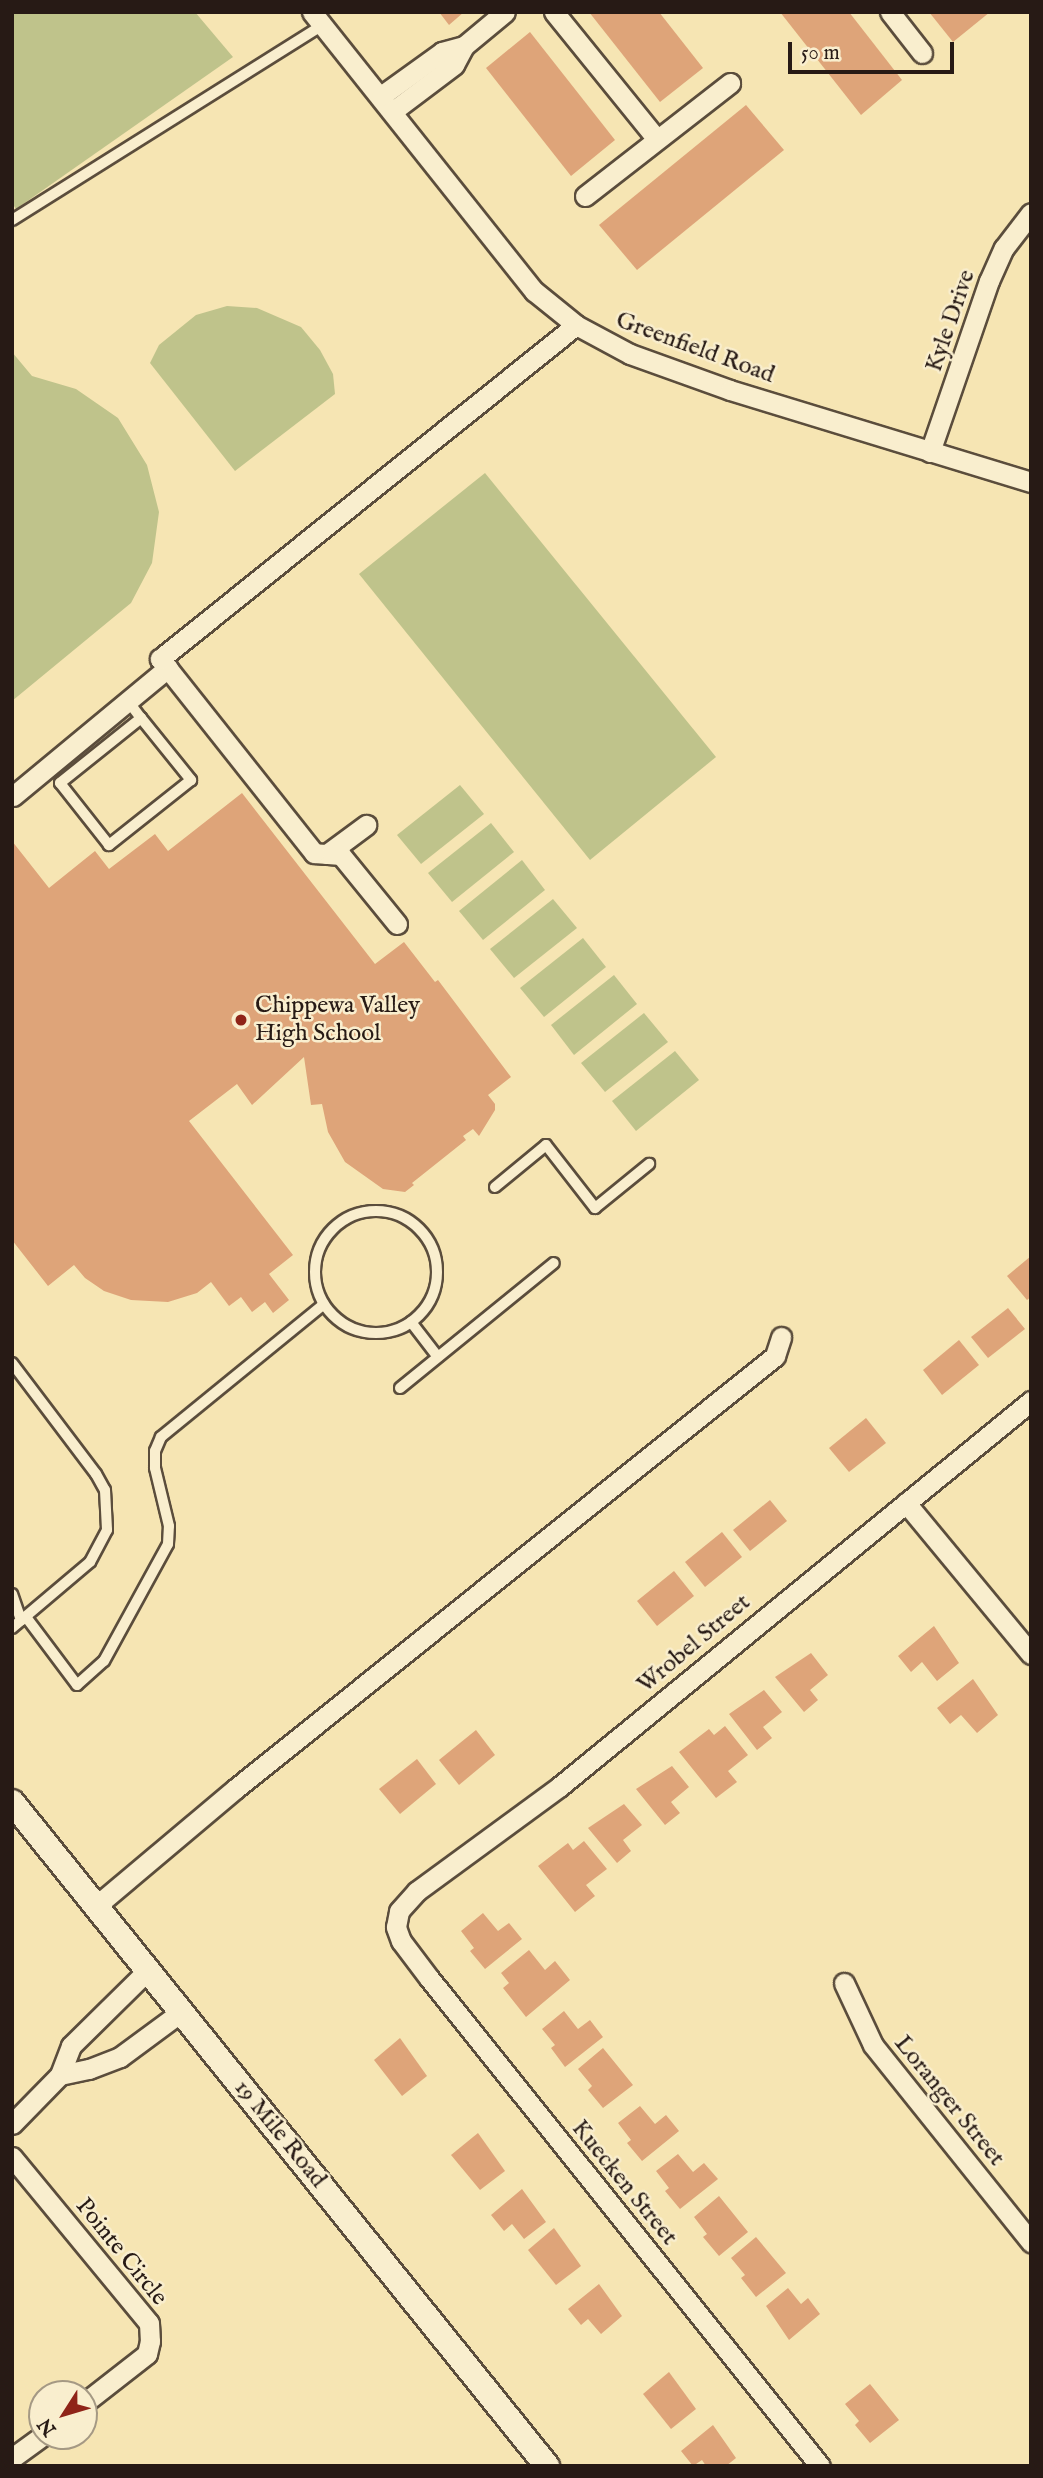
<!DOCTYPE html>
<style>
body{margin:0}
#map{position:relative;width:1043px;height:2478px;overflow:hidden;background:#f6e5b3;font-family:"IM FELL English",serif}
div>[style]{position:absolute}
.green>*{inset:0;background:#bfc38b}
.building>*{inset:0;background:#dea479}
.roads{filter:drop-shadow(2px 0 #5b4d3c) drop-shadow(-2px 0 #5b4d3c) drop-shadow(0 2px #5b4d3c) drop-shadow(0 -2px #5b4d3c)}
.service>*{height:10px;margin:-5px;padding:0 5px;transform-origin:5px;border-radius:5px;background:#f9eece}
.service>.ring{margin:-5px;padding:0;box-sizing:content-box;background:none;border:10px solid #f9eece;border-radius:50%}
.minor>*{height:19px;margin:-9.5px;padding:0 9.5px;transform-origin:9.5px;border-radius:9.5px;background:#f9eece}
.tertiary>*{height:24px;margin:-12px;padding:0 12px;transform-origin:12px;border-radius:12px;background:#f9eece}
.dots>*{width:19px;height:19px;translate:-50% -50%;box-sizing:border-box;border:4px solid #f9eece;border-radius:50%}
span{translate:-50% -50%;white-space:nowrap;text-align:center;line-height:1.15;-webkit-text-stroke:5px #f9eece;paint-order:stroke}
.street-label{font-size:24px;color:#271a15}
.poi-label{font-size:24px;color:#271a15}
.left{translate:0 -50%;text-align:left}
.frame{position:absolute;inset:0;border:14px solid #271a15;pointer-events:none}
.north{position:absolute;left:28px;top:2380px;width:70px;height:70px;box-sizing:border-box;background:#f9eece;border:2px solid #a59984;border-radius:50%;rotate:233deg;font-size:19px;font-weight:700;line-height:28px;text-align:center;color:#271a15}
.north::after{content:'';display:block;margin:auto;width:24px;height:32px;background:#8f2418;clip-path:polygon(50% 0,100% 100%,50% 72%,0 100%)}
.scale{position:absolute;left:788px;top:42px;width:166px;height:32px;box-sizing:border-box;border:4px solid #271a15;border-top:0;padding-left:9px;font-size:21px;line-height:24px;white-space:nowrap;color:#271a15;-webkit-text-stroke:5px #f9eece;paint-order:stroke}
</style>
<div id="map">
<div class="green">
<i style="clip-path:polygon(12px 12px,195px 12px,233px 57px,16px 209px,12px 203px)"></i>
<i style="clip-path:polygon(227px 306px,257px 308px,301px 327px,320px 350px,333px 374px,335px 394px,235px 471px,150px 363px,159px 345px,196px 315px)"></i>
<i style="clip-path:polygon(12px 352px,32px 376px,76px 389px,118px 418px,147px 465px,159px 512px,152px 563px,131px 603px,12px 701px)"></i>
<i style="clip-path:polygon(485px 473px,716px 757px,590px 860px,359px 574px)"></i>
<i style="clip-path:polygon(460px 785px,484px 814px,421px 864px,397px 835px)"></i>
<i style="clip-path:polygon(491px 823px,514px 852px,452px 902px,428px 873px)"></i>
<i style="clip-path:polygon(522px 860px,545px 890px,483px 940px,459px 911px)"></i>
<i style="clip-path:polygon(553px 899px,577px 928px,514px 978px,490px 949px)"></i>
<i style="clip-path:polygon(583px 938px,606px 967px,544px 1017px,520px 988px)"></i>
<i style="clip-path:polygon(614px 975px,637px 1004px,574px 1055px,551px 1025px)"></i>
<i style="clip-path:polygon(644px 1013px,668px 1042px,605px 1092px,581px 1063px)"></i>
<i style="clip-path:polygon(675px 1051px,699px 1080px,636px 1131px,612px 1101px)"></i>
</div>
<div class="building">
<i style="clip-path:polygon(439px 12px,464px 12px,449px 25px)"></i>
<i style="clip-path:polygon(589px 12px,659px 12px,703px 68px,660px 102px)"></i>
<i style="clip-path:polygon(780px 12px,849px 12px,902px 80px,861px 115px)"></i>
<i style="clip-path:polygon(929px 12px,990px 12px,953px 42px)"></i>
<i style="clip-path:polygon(530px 32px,615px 140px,571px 176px,486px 68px)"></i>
<i style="clip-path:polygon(746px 105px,784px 150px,637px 270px,599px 225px)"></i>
<i style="clip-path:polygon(242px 793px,375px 964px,404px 942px,435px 982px,438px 980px,511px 1077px,488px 1095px,495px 1104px,495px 1110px,479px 1136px,473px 1129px,463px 1136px,466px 1140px,412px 1183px,414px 1185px,405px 1192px,383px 1189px,345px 1162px,328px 1132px,322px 1104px,311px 1105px,304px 1057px,252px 1105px,237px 1084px,189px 1121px,293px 1255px,269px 1274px,289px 1300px,273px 1313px,265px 1302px,252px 1312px,241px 1297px,229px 1306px,211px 1282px,197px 1293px,168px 1302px,131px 1300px,104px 1291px,85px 1278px,74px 1265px,48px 1286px,12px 1240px,12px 841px,49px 888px,95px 851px,109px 869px,155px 834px,168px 851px)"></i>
<i style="clip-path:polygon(1031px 1256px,1031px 1297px,1027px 1300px,1007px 1276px)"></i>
<i style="clip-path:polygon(1008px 1308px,1025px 1329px,988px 1358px,971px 1337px)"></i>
<i style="clip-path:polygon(959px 1340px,979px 1365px,942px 1395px,923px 1370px)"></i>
<i style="clip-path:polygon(866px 1418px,886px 1443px,849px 1472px,829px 1448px)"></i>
<i style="clip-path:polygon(770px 1500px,787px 1521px,750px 1551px,733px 1530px)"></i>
<i style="clip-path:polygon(722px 1532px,742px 1557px,705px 1587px,685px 1562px)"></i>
<i style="clip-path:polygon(674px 1571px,694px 1596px,657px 1626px,637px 1601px)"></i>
<i style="clip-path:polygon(934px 1626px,959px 1663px,937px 1681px,922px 1662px,911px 1672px,898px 1656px)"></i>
<i style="clip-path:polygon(811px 1653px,828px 1675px,810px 1690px,818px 1700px,804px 1712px,775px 1677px)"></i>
<i style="clip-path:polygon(973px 1679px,998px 1715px,977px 1733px,961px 1715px,950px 1724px,937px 1708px)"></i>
<i style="clip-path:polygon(764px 1690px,782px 1712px,763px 1727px,772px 1738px,757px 1750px,729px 1714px)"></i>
<i style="clip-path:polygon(725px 1726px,748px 1755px,728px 1771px,737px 1782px,716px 1798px,679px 1752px,709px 1729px,714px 1735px)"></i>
<i style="clip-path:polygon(476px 1730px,495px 1755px,459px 1785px,439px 1760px)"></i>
<i style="clip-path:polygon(417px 1759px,436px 1784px,400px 1814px,379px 1789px)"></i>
<i style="clip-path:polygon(672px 1766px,689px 1787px,671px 1802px,680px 1813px,665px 1825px,636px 1789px)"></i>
<i style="clip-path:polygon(624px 1804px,642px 1825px,623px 1840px,631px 1851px,617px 1863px,588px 1828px)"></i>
<i style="clip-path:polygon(584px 1841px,607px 1869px,586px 1885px,595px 1896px,575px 1912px,538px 1866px,568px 1843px,573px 1850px)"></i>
<i style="clip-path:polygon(483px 1913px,498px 1931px,509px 1923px,522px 1939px,485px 1969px,470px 1951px,474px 1948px,461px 1931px)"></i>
<i style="clip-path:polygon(529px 1950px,545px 1970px,555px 1961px,570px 1980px,526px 2017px,503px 1988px,509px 1983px,501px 1973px)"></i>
<i style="clip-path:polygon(564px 2011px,578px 2029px,590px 2020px,603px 2037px,565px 2067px,551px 2048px,555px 2045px,542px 2029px)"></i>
<i style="clip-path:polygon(400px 2038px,427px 2076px,402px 2096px,374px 2060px)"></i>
<i style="clip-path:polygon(603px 2048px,633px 2085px,603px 2108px,588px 2090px,592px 2086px,578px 2069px)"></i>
<i style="clip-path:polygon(640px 2106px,655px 2124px,666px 2115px,679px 2131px,642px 2161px,627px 2143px,631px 2140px,618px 2123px)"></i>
<i style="clip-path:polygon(478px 2133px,505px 2171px,480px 2190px,451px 2155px)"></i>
<i style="clip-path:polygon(678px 2154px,693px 2172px,704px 2163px,718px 2179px,680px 2209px,665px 2191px,669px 2188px,656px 2171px)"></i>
<i style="clip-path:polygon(522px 2189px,546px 2222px,524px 2239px,512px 2224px,504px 2231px,491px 2215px)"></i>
<i style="clip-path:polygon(719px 2196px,748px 2232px,719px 2256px,703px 2237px,707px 2234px,694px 2217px)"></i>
<i style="clip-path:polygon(554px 2228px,581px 2266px,556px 2285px,528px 2250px)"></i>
<i style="clip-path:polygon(756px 2237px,786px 2273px,756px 2297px,741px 2278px,745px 2275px,731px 2258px)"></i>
<i style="clip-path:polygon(599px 2284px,622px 2316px,601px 2334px,588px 2319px,581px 2325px,568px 2309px)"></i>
<i style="clip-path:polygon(788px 2288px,801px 2304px,808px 2298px,820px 2314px,789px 2340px,766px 2306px)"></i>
<i style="clip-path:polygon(669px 2372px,696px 2409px,671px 2429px,643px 2394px)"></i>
<i style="clip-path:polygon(870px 2384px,899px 2420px,870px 2443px,855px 2425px,859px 2421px,845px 2404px)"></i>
<i style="clip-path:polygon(713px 2425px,736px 2458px,726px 2466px,706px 2466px,702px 2460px,693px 2466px,681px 2451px)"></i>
</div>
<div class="roads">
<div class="service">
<i style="left:12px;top:220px;width:367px;rotate:-32.1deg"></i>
<i style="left:128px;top:701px;width:21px;rotate:53deg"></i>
<i style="left:141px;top:718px;width:80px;rotate:51.1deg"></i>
<i style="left:191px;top:780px;width:105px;rotate:141.6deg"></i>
<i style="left:109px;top:845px;width:79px;rotate:-128.3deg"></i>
<i style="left:60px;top:783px;width:104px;rotate:-38.7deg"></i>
<i style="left:495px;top:1187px;width:66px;rotate:-39.5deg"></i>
<i style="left:546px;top:1145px;width:80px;rotate:52.1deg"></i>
<i style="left:595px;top:1208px;width:70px;rotate:-39.2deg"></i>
<i class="ring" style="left:315px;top:1211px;width:112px;height:112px"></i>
<i style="left:411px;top:1322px;width:44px;rotate:52.4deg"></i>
<i style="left:12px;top:1363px;width:139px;rotate:52.9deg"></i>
<i style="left:96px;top:1474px;width:18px;rotate:61deg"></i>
<i style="left:105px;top:1490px;width:40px;rotate:87.1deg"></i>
<i style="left:107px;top:1530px;width:36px;rotate:118deg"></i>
<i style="left:90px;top:1562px;width:102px;rotate:139.8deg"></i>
<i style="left:400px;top:1388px;width:198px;rotate:-39.1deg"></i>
<i style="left:12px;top:1594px;width:28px;rotate:71deg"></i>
<i style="left:26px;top:1617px;width:85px;rotate:53.1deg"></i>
<i style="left:77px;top:1685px;width:36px;rotate:-42deg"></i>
<i style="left:104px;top:1661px;width:133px;rotate:-61.3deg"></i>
<i style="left:168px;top:1544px;width:18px;rotate:-87deg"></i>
<i style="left:169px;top:1526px;width:60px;rotate:-103.6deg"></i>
<i style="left:155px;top:1468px;width:17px;rotate:-90deg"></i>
<i style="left:155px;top:1451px;width:15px;rotate:-67deg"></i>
<i style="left:161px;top:1437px;width:210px;rotate:-39.2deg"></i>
</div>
<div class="minor">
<i style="left:312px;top:12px;width:357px;rotate:51.5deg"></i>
<i style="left:534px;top:291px;width:54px;rotate:39deg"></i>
<i style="left:576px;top:325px;width:61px;rotate:28.2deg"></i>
<i style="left:630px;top:354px;width:106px;rotate:19.8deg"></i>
<i style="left:730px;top:390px;width:315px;rotate:17deg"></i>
<i style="left:554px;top:12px;width:162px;rotate:51deg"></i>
<i style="left:890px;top:12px;width:52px;rotate:52deg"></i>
<i style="left:464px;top:46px;width:53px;rotate:-39.7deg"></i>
<i style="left:381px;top:96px;width:75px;rotate:-35.8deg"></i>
<i style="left:442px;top:52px;width:23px;rotate:-15deg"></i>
<i style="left:464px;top:46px;width:21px;rotate:118deg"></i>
<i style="left:454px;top:65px;width:76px;rotate:143deg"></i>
<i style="left:585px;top:196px;width:184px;rotate:-37.9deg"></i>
<i style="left:930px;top:452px;width:181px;rotate:-71deg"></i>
<i style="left:989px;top:281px;width:36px;rotate:-66deg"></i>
<i style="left:1004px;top:248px;width:44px;rotate:-52.4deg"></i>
<i style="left:13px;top:796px;width:201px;rotate:-39.6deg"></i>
<i style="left:327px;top:854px;width:49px;rotate:-36.6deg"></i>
<i style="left:397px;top:924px;width:89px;rotate:-129.1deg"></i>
<i style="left:341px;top:855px;width:27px;rotate:-176deg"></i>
<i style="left:314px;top:853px;width:248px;rotate:-128.4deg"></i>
<i style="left:160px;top:659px;width:533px;rotate:-38.76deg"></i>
<i style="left:906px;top:1503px;width:196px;rotate:50.4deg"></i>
<i style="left:96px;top:1906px;width:182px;rotate:-40.1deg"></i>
<i style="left:235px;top:1789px;width:692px;rotate:-38.72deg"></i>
<i style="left:775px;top:1356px;width:20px;rotate:-72deg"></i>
<i style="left:148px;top:1970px;width:108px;rotate:135.4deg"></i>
<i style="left:71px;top:2046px;width:31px;rotate:111deg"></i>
<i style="left:60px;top:2075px;width:30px;rotate:-12deg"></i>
<i style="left:89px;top:2069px;width:33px;rotate:-21deg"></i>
<i style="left:120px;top:2057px;width:76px;rotate:-36.4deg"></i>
<i style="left:844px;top:1983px;width:68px;rotate:64.9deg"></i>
<i style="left:873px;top:2045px;width:253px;rotate:51.3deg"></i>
<i style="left:12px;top:2124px;width:69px;rotate:-45.6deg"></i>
<i style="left:12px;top:2157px;width:215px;rotate:50.5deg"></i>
<i style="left:149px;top:2323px;width:18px;rotate:87deg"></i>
<i style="left:150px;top:2341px;width:13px;rotate:103deg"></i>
<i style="left:147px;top:2354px;width:80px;rotate:142.1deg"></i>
<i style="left:12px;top:2458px;width:37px;rotate:-36deg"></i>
<i style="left:820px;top:2466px;width:625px;rotate:-128.7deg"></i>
<i style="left:429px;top:1978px;width:46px;rotate:-127.1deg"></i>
<i style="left:401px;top:1941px;width:15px;rotate:-110deg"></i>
<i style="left:396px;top:1927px;width:16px;rotate:-79deg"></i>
<i style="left:399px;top:1911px;width:27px;rotate:-48deg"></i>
<i style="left:417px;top:1891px;width:176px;rotate:-36.2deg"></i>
<i style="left:559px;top:1787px;width:610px;rotate:-39.28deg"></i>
</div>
<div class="tertiary">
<i style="left:12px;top:1802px;width:853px;rotate:51.14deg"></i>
</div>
</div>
<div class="dots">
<i style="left:241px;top:1020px;background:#8f2418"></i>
</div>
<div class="street-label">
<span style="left:951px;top:321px;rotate:-71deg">Kyle Drive</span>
<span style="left:695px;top:348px;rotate:20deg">Greenfield Road</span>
<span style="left:694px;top:1644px;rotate:-40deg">Wrobel Street</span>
<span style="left:949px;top:2101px;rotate:51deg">Loranger Street</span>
<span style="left:280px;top:2134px;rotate:51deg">19 Mile Road</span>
<span style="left:624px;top:2183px;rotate:51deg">Kuecken Street</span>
<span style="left:121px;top:2252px;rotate:51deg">Pointe Circle</span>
</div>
<div class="poi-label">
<span class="left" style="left:255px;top:1020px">Chippewa Valley<br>High School</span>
</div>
<div class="frame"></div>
<div class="north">N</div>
<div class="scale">50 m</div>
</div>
